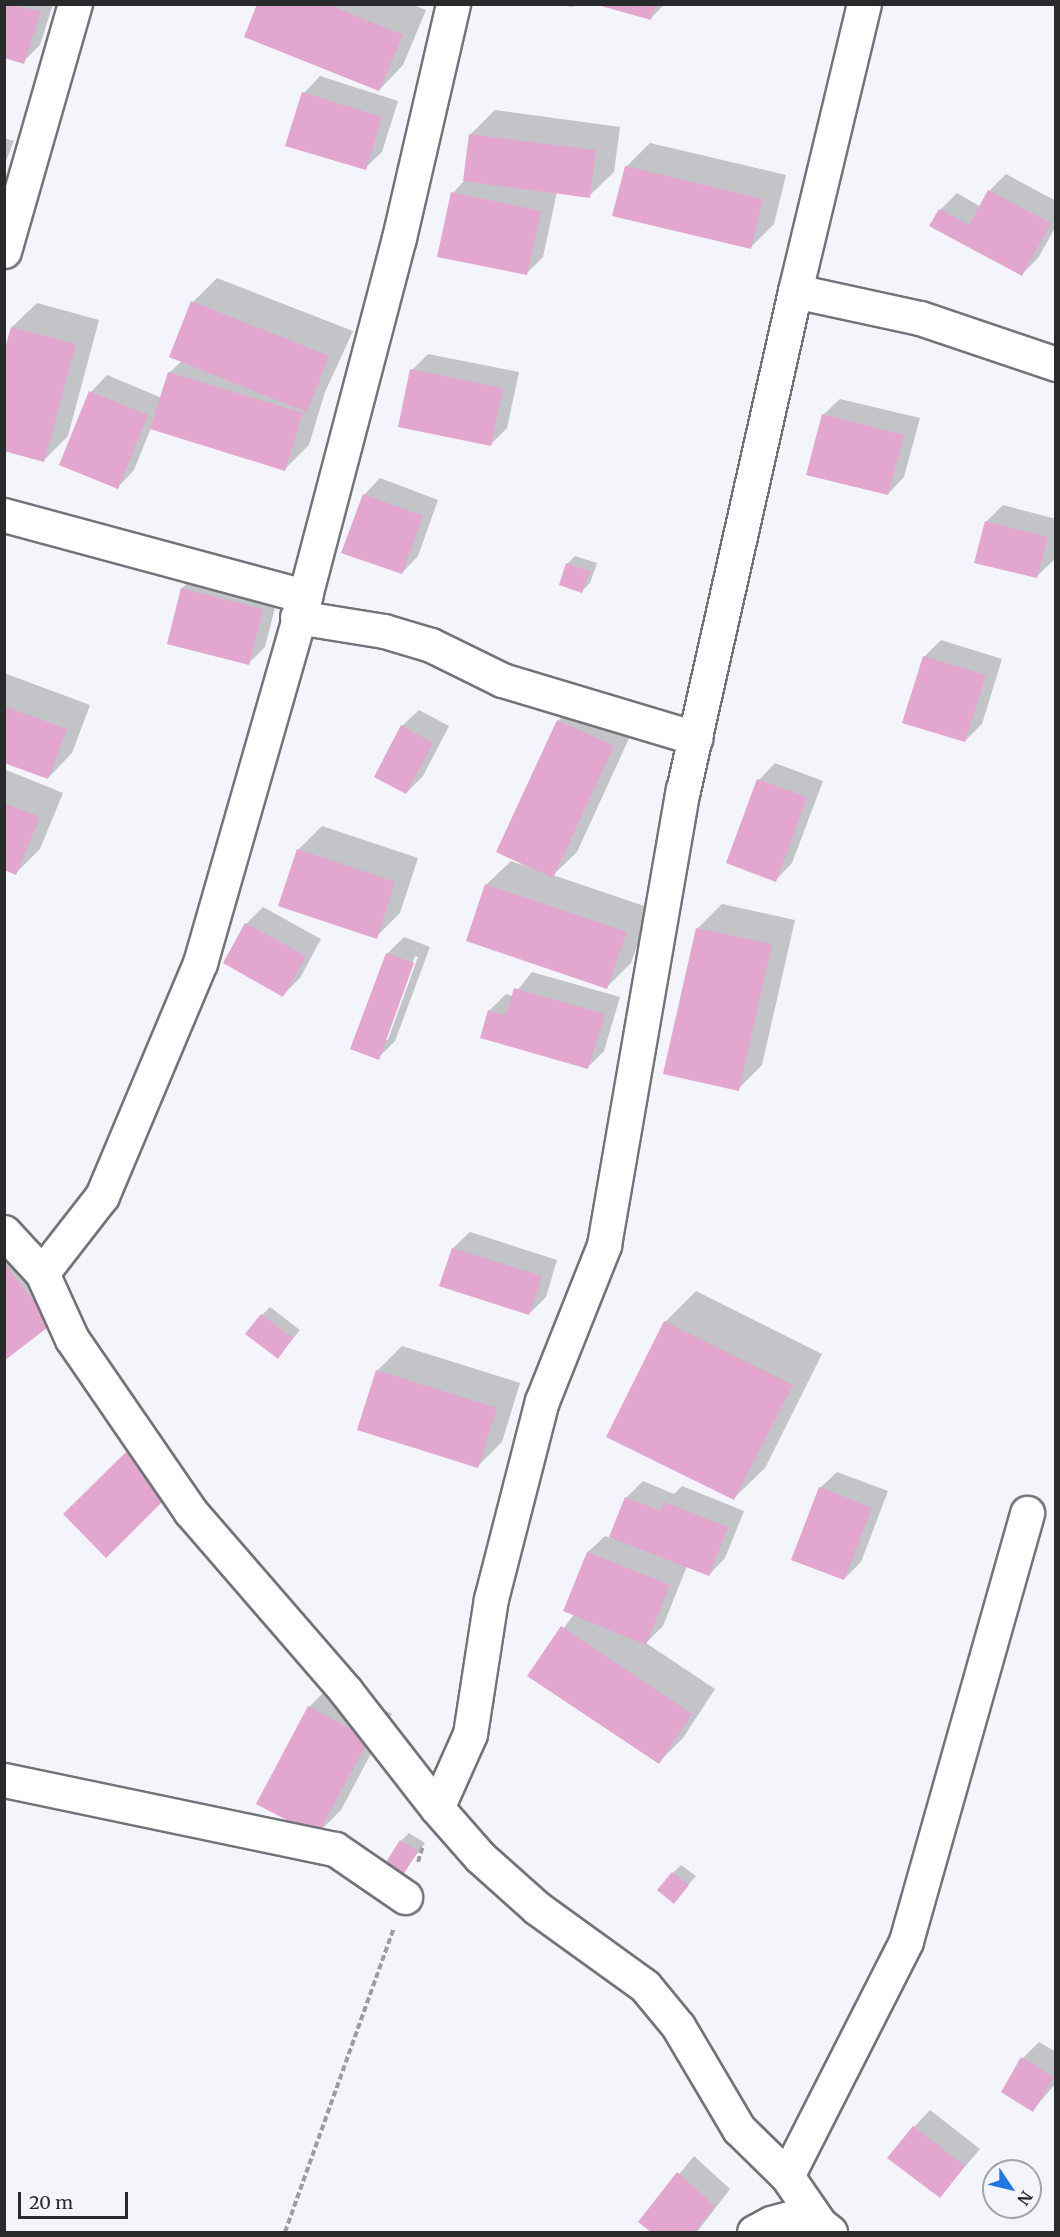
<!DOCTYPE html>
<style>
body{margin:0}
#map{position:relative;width:1060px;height:2237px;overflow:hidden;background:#f3f5fb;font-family:Merriweather,serif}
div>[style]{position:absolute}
.shadow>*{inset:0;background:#0003}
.building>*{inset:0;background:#e3a6cf}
.path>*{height:4px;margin-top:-2px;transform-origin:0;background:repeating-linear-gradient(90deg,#9c9da1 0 6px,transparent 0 9px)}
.roads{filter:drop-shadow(2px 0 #727479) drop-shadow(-2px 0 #727479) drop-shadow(0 2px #727479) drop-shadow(0 -2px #727479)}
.minor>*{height:33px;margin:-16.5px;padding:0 16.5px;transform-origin:16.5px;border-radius:16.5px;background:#fff}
span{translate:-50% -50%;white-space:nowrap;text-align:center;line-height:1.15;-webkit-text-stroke:5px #f3f5fb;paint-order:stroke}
.frame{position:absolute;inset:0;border:6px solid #292a2c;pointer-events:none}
.north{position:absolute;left:982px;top:2159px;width:60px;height:60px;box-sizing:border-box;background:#f3f5fb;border:2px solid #a2a4a8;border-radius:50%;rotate:125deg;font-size:16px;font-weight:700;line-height:24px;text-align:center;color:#292a2c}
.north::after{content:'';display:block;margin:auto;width:21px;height:27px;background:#2277e1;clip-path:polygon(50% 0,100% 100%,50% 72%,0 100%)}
.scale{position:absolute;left:18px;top:2192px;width:110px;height:27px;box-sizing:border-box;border:3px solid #292a2c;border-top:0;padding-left:8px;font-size:18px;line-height:21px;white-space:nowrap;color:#292a2c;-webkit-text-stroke:4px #f3f5fb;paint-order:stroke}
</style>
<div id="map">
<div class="shadow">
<i style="clip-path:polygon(4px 4px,53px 4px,40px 45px,23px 62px)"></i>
<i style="clip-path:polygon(259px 4px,411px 4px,426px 10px,403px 65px,379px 90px)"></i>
<i style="clip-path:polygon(557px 4px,575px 4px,572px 7px)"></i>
<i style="clip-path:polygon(596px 4px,665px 4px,651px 18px)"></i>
<i style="clip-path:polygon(320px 76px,398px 101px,382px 152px,365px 168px,304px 93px)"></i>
<i style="clip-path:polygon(495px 110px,620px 127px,614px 172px,589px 196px,557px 192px,543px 257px,526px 274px,453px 193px,464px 181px,470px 135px)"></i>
<i style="clip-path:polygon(4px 138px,14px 141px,4px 166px)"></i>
<i style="clip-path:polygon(650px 143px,786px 175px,774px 224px,750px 248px,626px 167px)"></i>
<i style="clip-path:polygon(1006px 174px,1056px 201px,1056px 226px,1038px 258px,1022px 274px,940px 210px,957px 193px,981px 207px,989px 191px)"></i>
<i style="clip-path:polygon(217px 278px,353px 331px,325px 392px,309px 445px,285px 469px,151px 428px,134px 470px,118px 487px,91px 392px,107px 375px,162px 398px,169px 373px,182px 361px,193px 302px)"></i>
<i style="clip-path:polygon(37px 303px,99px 320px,68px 436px,44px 460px,12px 327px)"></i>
<i style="clip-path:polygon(428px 354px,519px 372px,507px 428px,491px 444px,412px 370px)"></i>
<i style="clip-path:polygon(840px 399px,920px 418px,904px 477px,888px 494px,823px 415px)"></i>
<i style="clip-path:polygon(380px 478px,438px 500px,418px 556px,402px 573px,364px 495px)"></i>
<i style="clip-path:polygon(1003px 505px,1056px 519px,1054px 560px,1037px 576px,986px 522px)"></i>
<i style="clip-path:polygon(575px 556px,597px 563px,590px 583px,582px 591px,567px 564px)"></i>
<i style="clip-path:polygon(199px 572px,279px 592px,265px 647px,248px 664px,182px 588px)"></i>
<i style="clip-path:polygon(941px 640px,1002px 659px,982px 724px,965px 741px,924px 657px)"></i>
<i style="clip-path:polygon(4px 673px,90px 705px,72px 753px,48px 778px,4px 761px)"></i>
<i style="clip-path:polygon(583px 696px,637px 721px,577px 852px,553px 875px,650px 908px,631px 963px,607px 987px,486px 885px,511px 861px,525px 866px,498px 851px,559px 720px)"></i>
<i style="clip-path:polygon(419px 710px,449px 726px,423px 776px,406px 793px,402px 726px)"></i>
<i style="clip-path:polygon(775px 763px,823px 781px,792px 863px,776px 880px,728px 862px,759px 780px)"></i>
<i style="clip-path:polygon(4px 769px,63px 793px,40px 849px,16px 873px,4px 869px)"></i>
<i style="clip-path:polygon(322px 826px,418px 858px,400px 913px,376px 937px,298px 850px)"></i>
<i style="clip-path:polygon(722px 904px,795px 920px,762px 1065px,738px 1089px,665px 1073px,698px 928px)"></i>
<i style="clip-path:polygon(263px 907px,321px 939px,300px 978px,283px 995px,246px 924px)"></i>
<i style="clip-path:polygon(evenodd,404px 937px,430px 947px,395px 1041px,378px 1058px,387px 954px,404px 937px,415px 956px,418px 957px,388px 1040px,384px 1040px,415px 956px)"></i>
<i style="clip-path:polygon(532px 972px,620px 997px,604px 1051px,588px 1067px,489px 1011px,506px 994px,513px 996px)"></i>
<i style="clip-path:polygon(470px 1232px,557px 1260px,546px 1297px,529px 1314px,453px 1248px)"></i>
<i style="clip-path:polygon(4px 1243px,67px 1306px,4px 1359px)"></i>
<i style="clip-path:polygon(696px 1291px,822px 1354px,765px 1468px,734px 1498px,665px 1322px)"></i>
<i style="clip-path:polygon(270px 1307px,300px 1330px,278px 1357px,262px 1315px)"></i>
<i style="clip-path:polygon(402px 1346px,520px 1383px,502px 1442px,478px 1466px,377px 1371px)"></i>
<i style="clip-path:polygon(837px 1472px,888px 1491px,861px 1562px,844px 1579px,820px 1488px)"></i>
<i style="clip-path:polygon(643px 1481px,674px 1494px,682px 1486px,744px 1511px,725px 1558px,709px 1575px,687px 1566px,663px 1626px,646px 1643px,715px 1689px,683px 1738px,659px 1762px,529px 1676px,574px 1614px,565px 1610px,588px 1552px,605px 1536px,610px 1538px,626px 1498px)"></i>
<i style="clip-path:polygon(333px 1683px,392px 1714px,341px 1810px,316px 1835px,309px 1707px)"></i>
<i style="clip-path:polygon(409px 1833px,425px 1843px,401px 1876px,401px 1841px)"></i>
<i style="clip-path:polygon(681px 1865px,696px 1876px,674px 1902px,673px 1873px)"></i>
<i style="clip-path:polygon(1039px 2042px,1056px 2052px,1056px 2083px,1033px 2110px,1023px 2058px)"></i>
<i style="clip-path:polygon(930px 2110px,980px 2149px,940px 2196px,914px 2127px)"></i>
<i style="clip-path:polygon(694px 2156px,730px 2189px,697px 2232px,651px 2232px,640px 2222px)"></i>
</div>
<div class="building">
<i style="clip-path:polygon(4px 4px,41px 11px,24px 64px,4px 58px)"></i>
<i style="clip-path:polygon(257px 4px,327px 4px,403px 35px,379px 91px,244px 37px)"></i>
<i style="clip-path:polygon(594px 4px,655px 4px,651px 20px)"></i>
<i style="clip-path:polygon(302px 92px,382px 117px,366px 170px,285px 146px)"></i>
<i style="clip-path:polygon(469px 134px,596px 150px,590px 198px,463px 181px)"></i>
<i style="clip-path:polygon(625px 166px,763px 199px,751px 249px,612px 216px)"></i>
<i style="clip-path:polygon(988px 190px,1051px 223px,1022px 276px,929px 226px,939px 209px,969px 225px)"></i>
<i style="clip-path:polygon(451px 192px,541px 211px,527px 275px,437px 257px)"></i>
<i style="clip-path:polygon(191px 301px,329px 356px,307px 412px,169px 357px)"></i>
<i style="clip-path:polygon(11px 327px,76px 344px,44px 462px,4px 451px,4px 352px)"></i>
<i style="clip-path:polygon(410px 369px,503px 388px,491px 446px,398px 427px)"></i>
<i style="clip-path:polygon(168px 372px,303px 413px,285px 471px,150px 429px)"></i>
<i style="clip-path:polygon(89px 391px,148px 415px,118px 489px,59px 465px)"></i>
<i style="clip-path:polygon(822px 414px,904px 435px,888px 495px,806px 475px)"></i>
<i style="clip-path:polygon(363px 494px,423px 516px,402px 574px,341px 553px)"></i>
<i style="clip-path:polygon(985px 521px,1048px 537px,1037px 578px,974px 563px)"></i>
<i style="clip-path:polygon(566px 563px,590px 571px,582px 593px,559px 585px)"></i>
<i style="clip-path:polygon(181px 588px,263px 609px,249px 665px,167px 644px)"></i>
<i style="clip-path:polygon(923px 656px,986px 675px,965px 742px,902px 723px)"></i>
<i style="clip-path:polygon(4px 706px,67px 729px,48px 779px,4px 763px)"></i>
<i style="clip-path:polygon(557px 720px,614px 746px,553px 878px,496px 852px)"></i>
<i style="clip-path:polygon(401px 725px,433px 743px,406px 794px,374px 777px)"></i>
<i style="clip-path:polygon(757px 779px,807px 797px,776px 882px,726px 863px)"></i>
<i style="clip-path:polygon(4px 803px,40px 817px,16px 875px,4px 870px)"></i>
<i style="clip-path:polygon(297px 849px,395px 882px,377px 939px,278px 906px)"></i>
<i style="clip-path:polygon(485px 884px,627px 932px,607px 989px,466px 941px)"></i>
<i style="clip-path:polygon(245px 923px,306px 956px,283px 997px,223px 963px)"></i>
<i style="clip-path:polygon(696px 928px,772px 944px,739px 1091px,663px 1074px)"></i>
<i style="clip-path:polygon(386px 953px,414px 963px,379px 1060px,350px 1049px)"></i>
<i style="clip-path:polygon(514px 988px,605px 1014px,588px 1069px,480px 1038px,488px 1010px,506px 1015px)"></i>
<i style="clip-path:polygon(452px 1248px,542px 1276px,529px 1315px,439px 1286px)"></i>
<i style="clip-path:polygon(4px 1263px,52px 1324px,4px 1361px)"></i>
<i style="clip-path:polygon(261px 1314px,293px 1338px,278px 1359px,245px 1334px)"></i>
<i style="clip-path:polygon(664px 1321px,793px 1385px,734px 1500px,606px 1437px)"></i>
<i style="clip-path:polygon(376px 1370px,497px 1408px,478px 1468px,357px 1430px)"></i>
<i style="clip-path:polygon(127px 1451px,170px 1494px,106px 1558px,63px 1514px)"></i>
<i style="clip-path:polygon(819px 1487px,872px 1508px,844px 1580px,791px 1560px)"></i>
<i style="clip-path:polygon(625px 1497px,661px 1511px,664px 1502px,728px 1527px,709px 1576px,609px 1537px)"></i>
<i style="clip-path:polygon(587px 1552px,670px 1585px,646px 1645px,563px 1611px)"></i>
<i style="clip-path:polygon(561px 1626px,692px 1714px,659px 1764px,527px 1676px)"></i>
<i style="clip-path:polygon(308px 1706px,369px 1739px,317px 1836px,256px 1804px)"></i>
<i style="clip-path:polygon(400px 1840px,418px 1851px,401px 1878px,383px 1867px)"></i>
<i style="clip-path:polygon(672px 1872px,689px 1885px,674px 1904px,657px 1890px)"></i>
<i style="clip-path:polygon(1021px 2057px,1054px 2077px,1033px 2112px,1001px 2092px)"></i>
<i style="clip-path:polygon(913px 2126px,965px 2166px,940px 2198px,887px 2158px)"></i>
<i style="clip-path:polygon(677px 2172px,715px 2206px,694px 2232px,651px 2232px,638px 2222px)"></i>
</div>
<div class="path">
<i style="left:418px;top:1862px;width:17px;rotate:-73deg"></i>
<i style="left:285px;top:2232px;width:323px;rotate:-70.3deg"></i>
</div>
<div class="roads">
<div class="minor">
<i style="left:4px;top:251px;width:257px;rotate:-74deg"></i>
<i style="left:795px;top:291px;width:128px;rotate:12.2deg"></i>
<i style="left:920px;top:318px;width:144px;rotate:18.7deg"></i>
<i style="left:4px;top:515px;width:312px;rotate:15.1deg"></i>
<i style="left:297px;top:617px;width:88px;rotate:9.1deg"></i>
<i style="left:384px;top:631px;width:49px;rotate:16.6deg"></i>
<i style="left:431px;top:645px;width:79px;rotate:26.2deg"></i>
<i style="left:502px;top:680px;width:202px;rotate:16.7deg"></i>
<i style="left:4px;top:1232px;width:56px;rotate:47.2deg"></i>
<i style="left:42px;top:1273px;width:98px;rotate:-52.1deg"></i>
<i style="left:102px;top:1196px;width:253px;rotate:-67.2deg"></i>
<i style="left:200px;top:963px;width:382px;rotate:-74deg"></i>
<i style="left:305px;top:596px;width:370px;rotate:-75.3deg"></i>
<i style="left:399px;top:238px;width:240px;rotate:-77deg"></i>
<i style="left:42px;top:1273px;width:72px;rotate:65.6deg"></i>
<i style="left:72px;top:1339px;width:209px;rotate:55.5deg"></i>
<i style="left:190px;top:1511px;width:237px;rotate:49.1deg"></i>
<i style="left:345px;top:1690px;width:150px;rotate:52.1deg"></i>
<i style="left:437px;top:1808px;width:65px;rotate:48.7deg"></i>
<i style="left:480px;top:1857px;width:76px;rotate:41.8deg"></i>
<i style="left:537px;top:1908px;width:133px;rotate:35.8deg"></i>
<i style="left:645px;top:1986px;width:52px;rotate:50.5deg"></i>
<i style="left:678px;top:2026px;width:120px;rotate:59.4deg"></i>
<i style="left:739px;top:2129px;width:67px;rotate:44.4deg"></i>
<i style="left:787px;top:2176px;width:58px;rotate:55.5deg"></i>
<i style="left:820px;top:2224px;width:13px;rotate:39deg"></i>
<i style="left:4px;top:1780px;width:338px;rotate:11.8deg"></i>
<i style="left:335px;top:1849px;width:85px;rotate:34.4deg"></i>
<i style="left:437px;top:1808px;width:81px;rotate:-66deg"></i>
<i style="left:470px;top:1734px;width:137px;rotate:-81.2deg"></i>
<i style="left:491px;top:1599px;width:204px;rotate:-75.6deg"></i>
<i style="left:542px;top:1401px;width:168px;rotate:-68.3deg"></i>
<i style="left:604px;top:1245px;width:462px;rotate:-80.2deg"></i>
<i style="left:683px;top:790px;width:511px;rotate:-77.35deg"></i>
<i style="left:795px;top:291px;width:295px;rotate:-76.5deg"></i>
<i style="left:787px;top:2176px;width:263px;rotate:-63.1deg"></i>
<i style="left:906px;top:1941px;width:445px;rotate:-74.2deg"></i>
<i style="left:754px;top:2232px;width:19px;rotate:-28deg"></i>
<i style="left:771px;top:2223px;width:41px;rotate:-15.4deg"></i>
</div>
</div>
<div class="frame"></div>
<div class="north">N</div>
<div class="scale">20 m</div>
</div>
